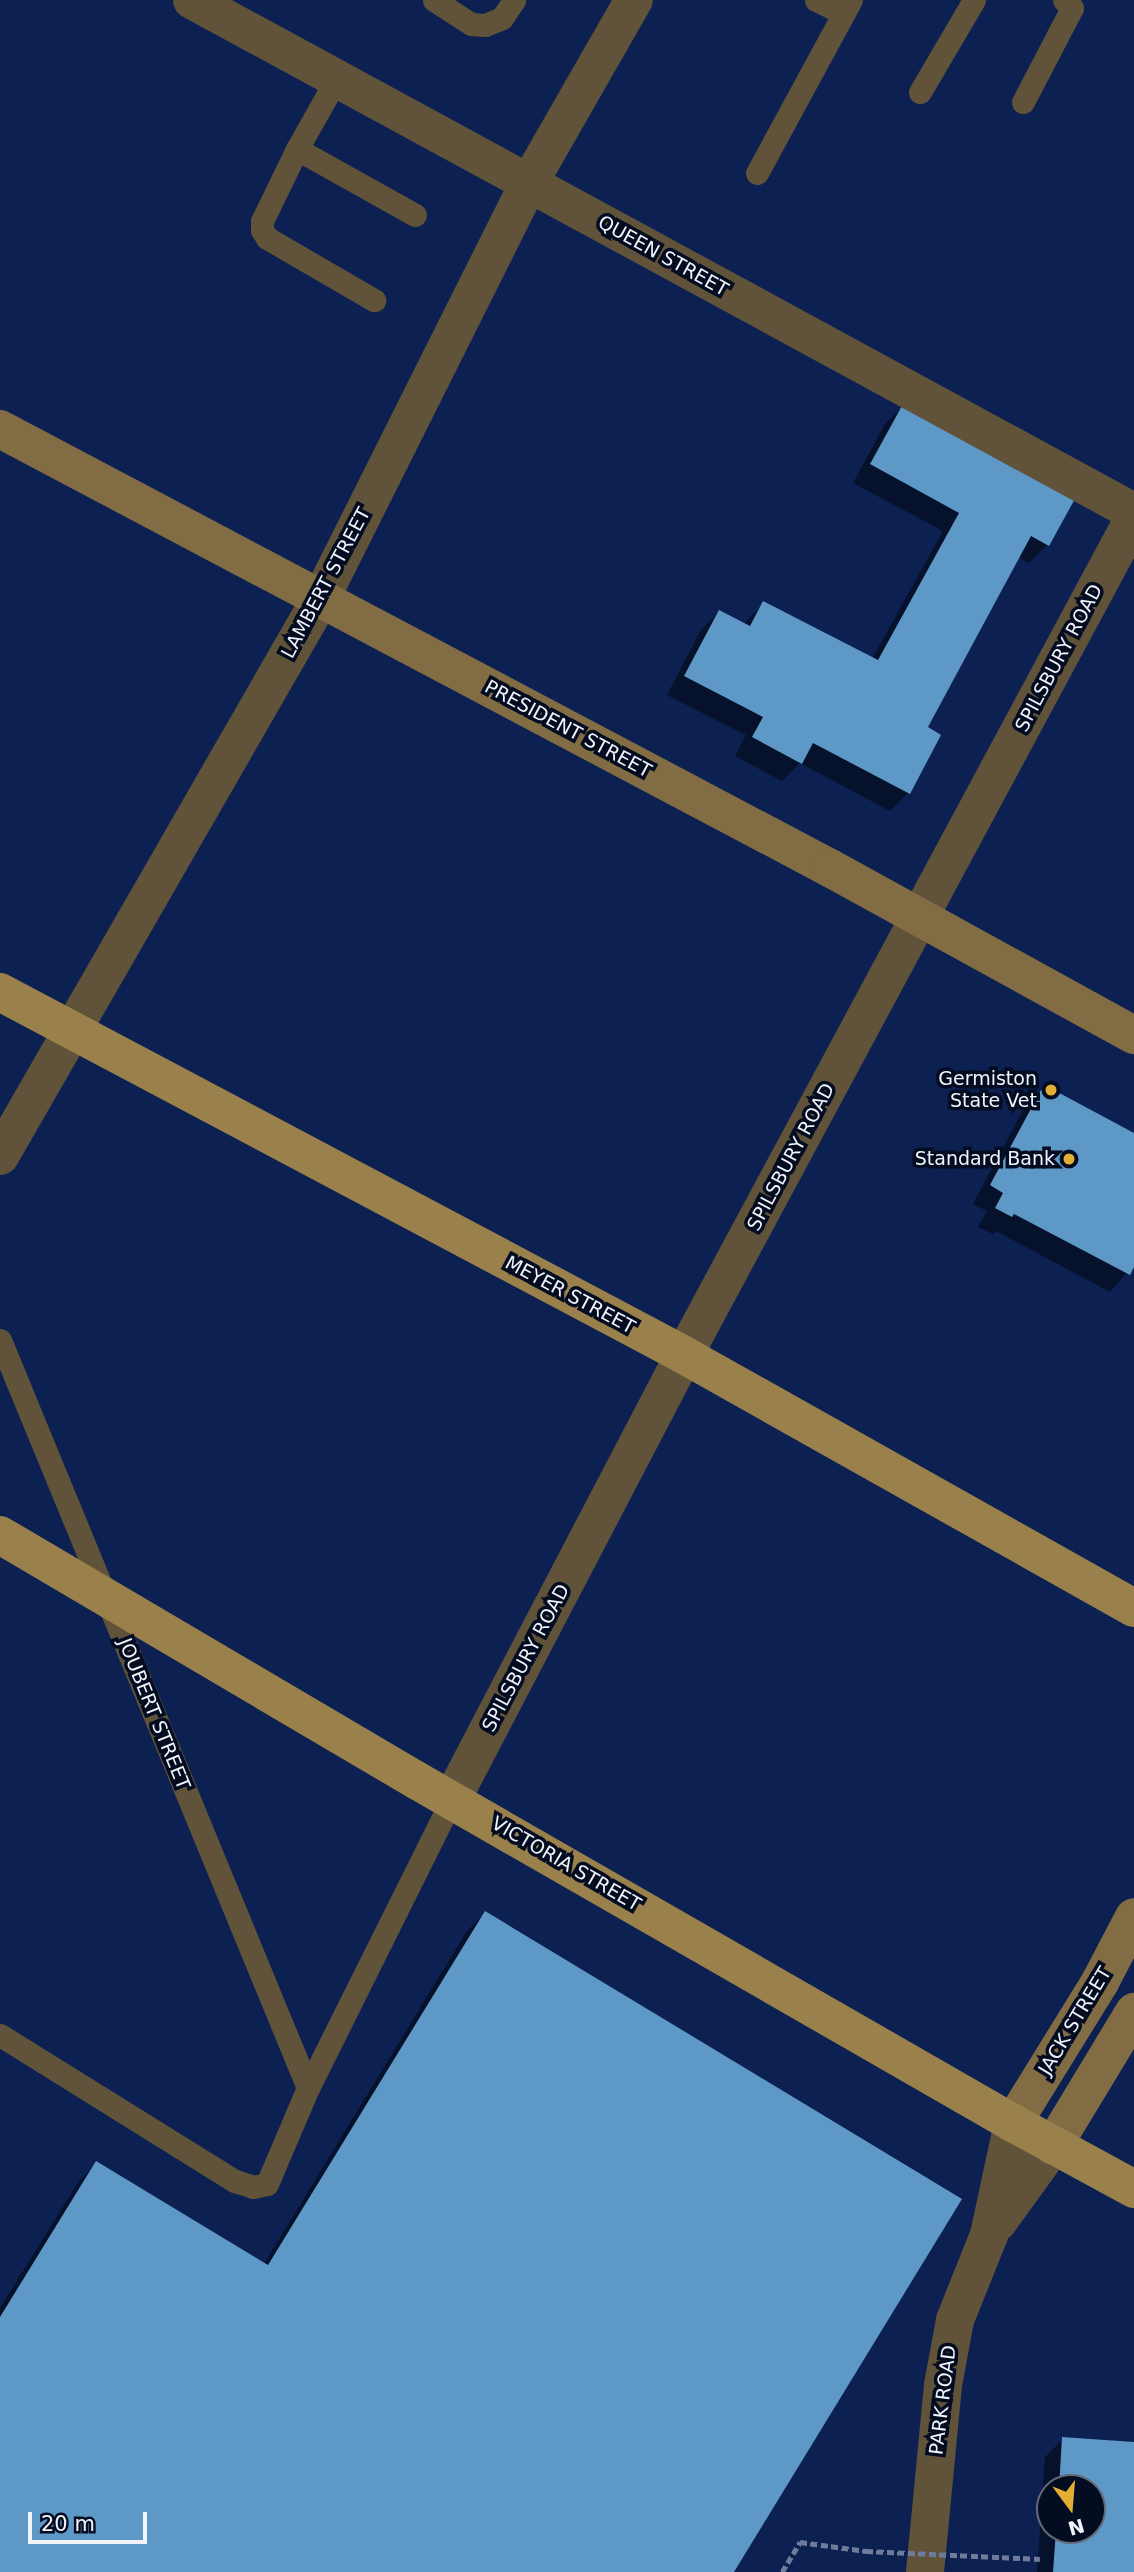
<!DOCTYPE html>
<style>
body{margin:0}
#map{position:relative;width:1134px;height:2572px;overflow:hidden;background:#0c2051;font-family:"DejaVu Sans",sans-serif}
div>[style]{position:absolute}
.shadow>*{inset:0;background:#0007}
.building>*{inset:0;background:#5e98c6}
.path>*{height:4.5px;margin-top:-2.25px;transform-origin:0;background:repeating-linear-gradient(90deg,#6e7b9a 0 7px,transparent 0 10.5px)}
.lane>*{height:23px;margin:-11.5px;padding:0 11.5px;transform-origin:11.5px;border-radius:11.5px;background:#60533a}
.street>*{height:38px;margin:-19px;padding:0 19px;transform-origin:19px;border-radius:19px;background:#60533a}
.secondary>*{height:38px;margin:-19px;padding:0 19px;transform-origin:19px;border-radius:19px;background:#816c43}
.primary>*{height:38px;margin:-19px;padding:0 19px;transform-origin:19px;border-radius:19px;background:#9a804a}
.path-bridge>*{height:4.5px;margin-top:-2.25px;transform-origin:0;background:repeating-linear-gradient(90deg,#6e7b9a 0 7px,transparent 0 10.5px)}
.dots>*{width:19px;height:19px;translate:-50% -50%;box-sizing:border-box;border:4px solid #040c21;border-radius:50%}
span{translate:-50% -50%;white-space:nowrap;text-align:center;line-height:1.15;-webkit-text-stroke:7px #040c21;paint-order:stroke}
.street-label{font-size:19px;color:#f1f4fb}
.poi-label{font-size:19px;color:#f1f4fb}
.right{translate:-100% -50%;text-align:right}
.north{position:absolute;left:1036px;top:2474px;width:70px;height:70px;box-sizing:border-box;background:#040c21;border:2px solid #636978;border-radius:50%;rotate:164deg;font-size:19px;font-weight:700;line-height:28px;text-align:center;color:#f1f4fb}
.north::after{content:'';display:block;margin:auto;width:24px;height:32px;background:#e3ae34;clip-path:polygon(50% 0,100% 100%,50% 72%,0 100%)}
.scale{position:absolute;left:28px;top:2512px;width:119px;height:32px;box-sizing:border-box;border:4px solid #f1f4fb;border-top:0;padding-left:9px;font-size:21px;line-height:24px;white-space:nowrap;color:#f1f4fb;-webkit-text-stroke:5px #040c21;paint-order:stroke}
</style>
<div id="map">
<div class="shadow">
<i style="clip-path:polygon(904px 406px,1073px 497px,1047px 545px,1029px 563px,1018px 557px,926px 728px,909px 792px,890px 811px,800px 763px,782px 781px,735px 756px,746px 735px,667px 695px,701px 630px,719px 612px,744px 624px,764px 603px,872px 659px,943px 531px,853px 483px,885px 424px)"></i>
<i style="clip-path:polygon(1042px 1092px,1134px 1135px,1134px 1264px,1110px 1292px,996px 1231px,993px 1234px,978px 1227px,987px 1211px,973px 1204px,1023px 1110px)"></i>
<i style="clip-path:polygon(485px 1913px,732px 2572px,0 2572px,0 2308px,79px 2181px,97px 2163px,264px 2264px,467px 1931px)"></i>
<i style="clip-path:polygon(evenodd,1063px 2439px,1134px 2443px,1134px 2572px,1037px 2572px,1045px 2457px,1063px 2439px,1050px 2488px,1092px 2488px,1092px 2530px,1050px 2530px,1050px 2488px)"></i>
</div>
<div class="building">
<i style="clip-path:polygon(903px 404px,1076px 497px,1049px 546px,1031px 536px,928px 727px,941px 735px,910px 794px,813px 743px,802px 764px,752px 737px,763px 717px,684px 676px,719px 610px,750px 626px,763px 601px,878px 660px,959px 513px,870px 464px)"></i>
<i style="clip-path:polygon(1050px 1088px,1134px 1133px,1134px 1267px,1130px 1275px,1014px 1214px,1012px 1217px,995px 1208px,1003px 1193px,990px 1185px,1041px 1090px,1048px 1092px)"></i>
<i style="clip-path:polygon(485px 1911px,962px 2199px,734px 2572px,0 2572px,0 2317px,96px 2161px,268px 2265px)"></i>
<i style="clip-path:polygon(1062px 2437px,1134px 2442px,1134px 2572px,1053px 2572px,1056px 2530px,1092px 2530px,1092px 2488px,1059px 2488px)"></i>
</div>
<div class="path">
<i style="left:782px;top:2572px;width:35px;rotate:-59deg"></i>
<i style="left:800px;top:2542px;width:67px;rotate:7.8deg"></i>
</div>
<div class="lane">
<i style="left:434px;top:0;width:44px;rotate:33deg"></i>
<i style="left:471px;top:24px;width:14px;rotate:4deg"></i>
<i style="left:485px;top:25px;width:18px;rotate:-22deg"></i>
<i style="left:502px;top:18px;width:22px;rotate:-56deg"></i>
<i style="left:816px;top:0;width:30px;rotate:26deg"></i>
<i style="left:337px;top:78px;width:81px;rotate:119.4deg"></i>
<i style="left:297px;top:149px;width:80px;rotate:115.9deg"></i>
<i style="left:262px;top:221px;width:9px;rotate:90deg"></i>
<i style="left:262px;top:230px;width:9px;rotate:58deg"></i>
<i style="left:267px;top:238px;width:124px;rotate:30.1deg"></i>
<i style="left:920px;top:92px;width:107px;rotate:-59.6deg"></i>
<i style="left:1023px;top:102px;width:106px;rotate:-62.5deg"></i>
<i style="left:1072px;top:8px;width:11px;rotate:-135deg"></i>
<i style="left:297px;top:149px;width:135px;rotate:29.2deg"></i>
<i style="left:757px;top:173px;width:197px;rotate:-61.5deg"></i>
<i style="left:0;top:1340px;width:809px;rotate:67.62deg"></i>
<i style="left:0;top:2035px;width:277px;rotate:31.9deg"></i>
<i style="left:235px;top:2181px;width:19px;rotate:18deg"></i>
<i style="left:253px;top:2187px;width:14px;rotate:-12deg"></i>
<i style="left:267px;top:2184px;width:104px;rotate:-66.9deg"></i>
<i style="left:308px;top:2088px;width:323px;rotate:-63.5deg"></i>
</div>
<div class="street">
<i style="left:192px;top:0;width:1072px;rotate:28.53deg"></i>
<i style="left:0;top:1156px;width:644px;rotate:-60.09deg"></i>
<i style="left:321px;top:598px;width:464px;rotate:-63.4deg"></i>
<i style="left:529px;top:183px;width:211px;rotate:-60.2deg"></i>
<i style="left:452px;top:1799px;width:501px;rotate:-62.41deg"></i>
<i style="left:684px;top:1355px;width:950px;rotate:-61.74deg"></i>
<i style="left:998px;top:2222px;width:94px;rotate:-54.1deg"></i>
<i style="left:925px;top:2572px;width:188px;rotate:-84.5deg"></i>
<i style="left:943px;top:2385px;width:66px;rotate:-79.5deg"></i>
<i style="left:955px;top:2320px;width:92px;rotate:-68.2deg"></i>
<i style="left:989px;top:2235px;width:115px;rotate:-77.9deg"></i>
</div>
<div class="secondary">
<i style="left:0;top:429px;width:939px;rotate:27.88deg"></i>
<i style="left:830px;top:868px;width:347px;rotate:28.8deg"></i>
<i style="left:1013px;top:2123px;width:166px;rotate:-58.3deg"></i>
<i style="left:1100px;top:1982px;width:73px;rotate:-62.4deg"></i>
<i style="left:1053px;top:2146px;width:157px;rotate:-58.8deg"></i>
</div>
<div class="primary">
<i style="left:0;top:992px;width:774px;rotate:27.95deg"></i>
<i style="left:684px;top:1355px;width:516px;rotate:29.35deg"></i>
<i style="left:0;top:1535px;width:483px;rotate:30.5deg"></i>
<i style="left:416px;top:1780px;width:689px;rotate:29.88deg"></i>
<i style="left:1013px;top:2123px;width:138px;rotate:28.6deg"></i>
</div>
<div class="path-bridge">
<i style="left:866px;top:2551px;width:174px;rotate:2.6deg"></i>
</div>
<div class="dots">
<i style="left:1051px;top:1090px;background:#e3ae34"></i>
<i style="left:1069px;top:1159px;background:#e3ae34"></i>
</div>
<div class="street-label">
<span style="left:663px;top:256px;rotate:29deg">QUEEN STREET</span>
<span style="left:326px;top:583px;rotate:-62deg">LAMBERT STREET</span>
<span style="left:1059px;top:658px;rotate:-62deg">SPILSBURY ROAD</span>
<span style="left:568px;top:729px;rotate:28deg">PRESIDENT STREET</span>
<span style="left:791px;top:1157px;rotate:-62deg">SPILSBURY ROAD</span>
<span style="left:570px;top:1295px;rotate:28deg">MEYER STREET</span>
<span style="left:526px;top:1658px;rotate:-62deg">SPILSBURY ROAD</span>
<span style="left:154px;top:1714px;rotate:68deg">JOUBERT STREET</span>
<span style="left:566px;top:1864px;rotate:30deg">VICTORIA STREET</span>
<span style="left:1075px;top:2021px;rotate:-59deg">JACK STREET</span>
<span style="left:943px;top:2400px;rotate:-83deg">PARK ROAD</span>
</div>
<div class="poi-label">
<span class="right" style="left:1037px;top:1090px">Germiston<br>State Vet</span>
<span class="right" style="left:1055px;top:1159px">Standard Bank</span>
</div>
<div class="north">N</div>
<div class="scale">20 m</div>
</div>
